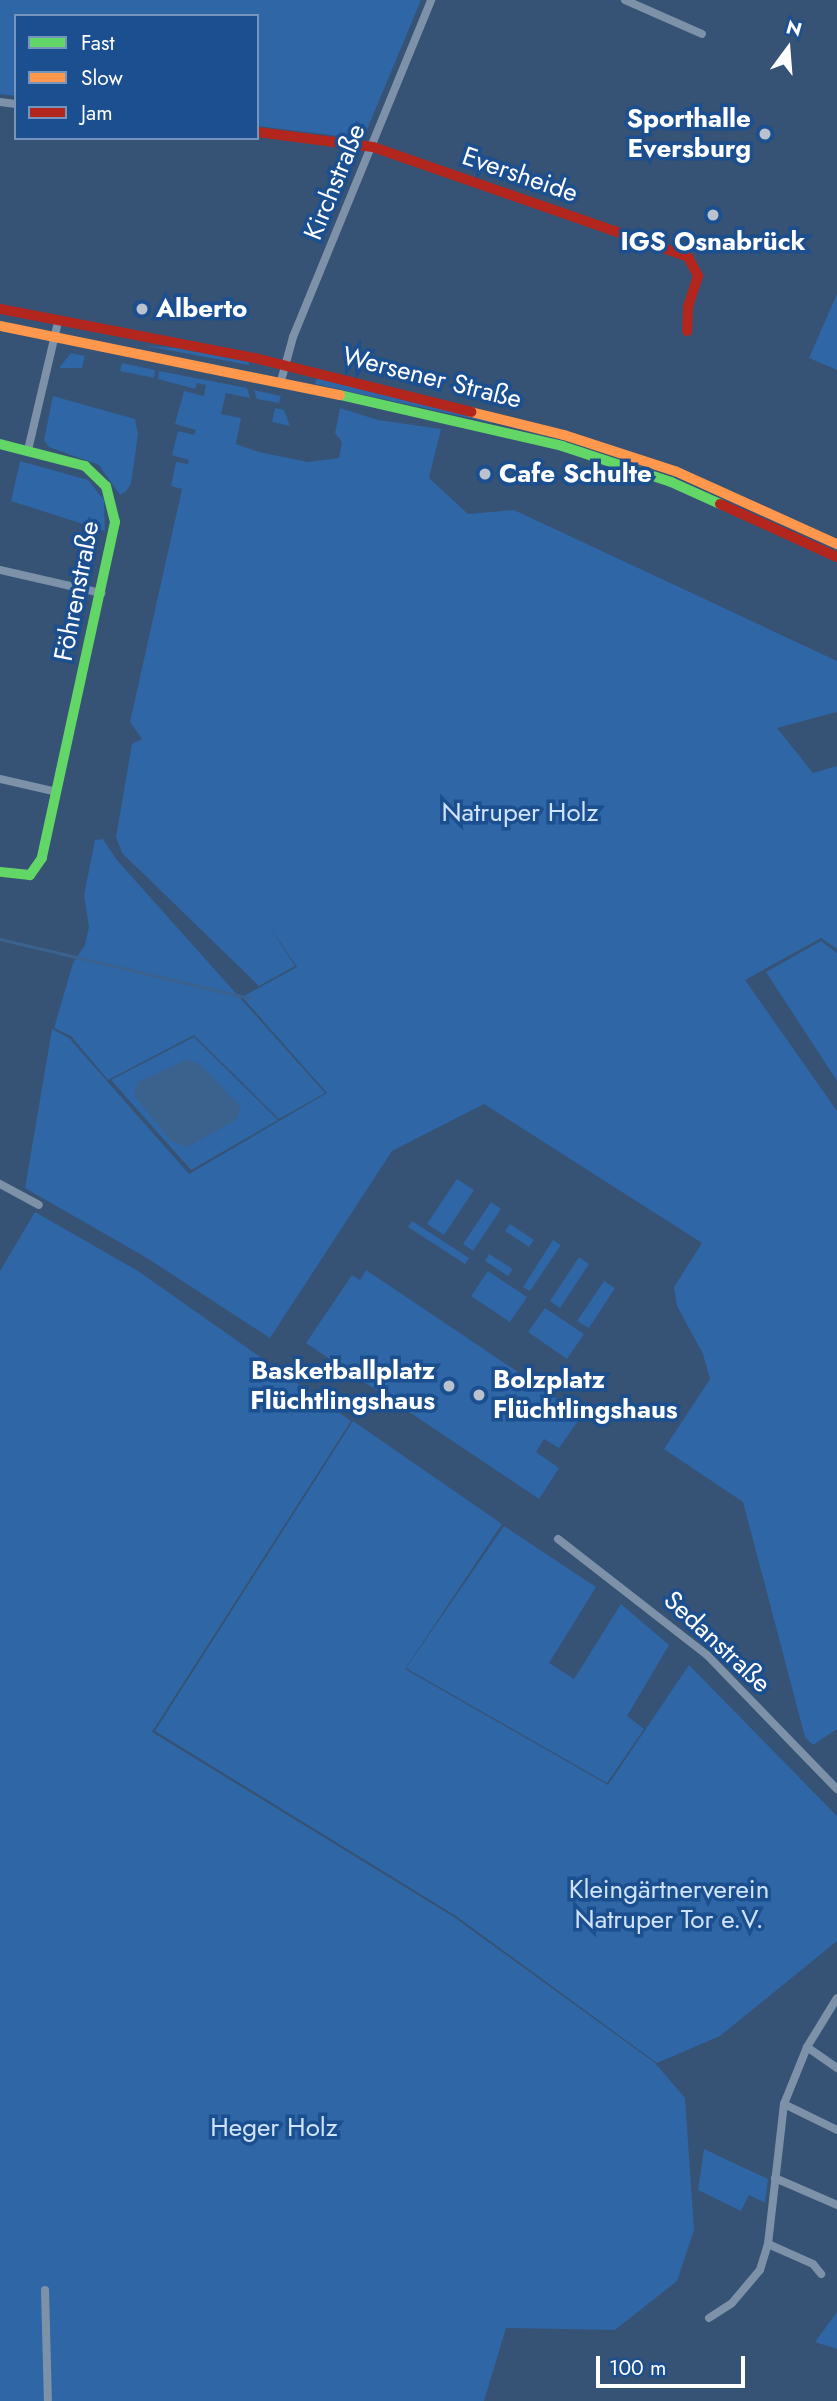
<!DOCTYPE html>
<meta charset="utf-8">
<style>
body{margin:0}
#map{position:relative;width:837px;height:2401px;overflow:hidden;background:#365274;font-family:Jost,sans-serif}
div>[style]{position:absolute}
.green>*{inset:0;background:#2f66a5}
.water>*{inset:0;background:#3b618d}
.stream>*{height:2.5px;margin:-1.25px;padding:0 1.25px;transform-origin:1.25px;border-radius:1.25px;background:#3b618d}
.street>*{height:8px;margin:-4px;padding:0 4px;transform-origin:4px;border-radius:4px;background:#7d92a8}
.fast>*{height:10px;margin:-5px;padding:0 5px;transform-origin:5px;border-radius:5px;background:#63d668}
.slow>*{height:10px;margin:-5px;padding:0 5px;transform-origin:5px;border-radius:5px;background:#ff974d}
.jam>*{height:10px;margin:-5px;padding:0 5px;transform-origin:5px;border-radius:5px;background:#b3261e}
.dots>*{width:19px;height:19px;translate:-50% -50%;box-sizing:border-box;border:4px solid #1b4f8f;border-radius:50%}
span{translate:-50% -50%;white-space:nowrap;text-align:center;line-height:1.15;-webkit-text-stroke:7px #1b4f8f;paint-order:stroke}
.poi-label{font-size:26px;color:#fff;font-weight:700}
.right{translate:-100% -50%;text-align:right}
.left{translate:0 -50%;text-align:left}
.street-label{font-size:26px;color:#fff}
.park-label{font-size:26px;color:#cfe3fa}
.legend{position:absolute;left:14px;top:14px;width:245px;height:126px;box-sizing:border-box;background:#1b4f8f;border:2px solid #7695bc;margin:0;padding:9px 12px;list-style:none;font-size:21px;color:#fff}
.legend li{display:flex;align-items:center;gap:14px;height:35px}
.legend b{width:35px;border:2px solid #7695bc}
.north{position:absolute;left:753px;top:14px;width:70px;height:70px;-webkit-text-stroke:5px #1b4f8f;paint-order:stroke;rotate:16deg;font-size:19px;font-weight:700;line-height:28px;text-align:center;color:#fff}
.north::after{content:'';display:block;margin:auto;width:24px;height:32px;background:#fff;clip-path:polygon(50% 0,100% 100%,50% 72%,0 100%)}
.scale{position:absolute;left:596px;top:2356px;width:149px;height:32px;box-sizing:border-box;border:4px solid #fff;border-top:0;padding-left:9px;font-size:21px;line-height:24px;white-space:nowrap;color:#fff;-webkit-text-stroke:5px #1b4f8f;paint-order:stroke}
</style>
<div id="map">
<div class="green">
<i style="clip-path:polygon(0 0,421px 0,363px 139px,257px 126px,257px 16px,16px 16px,16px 96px,0 94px)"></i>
<i style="clip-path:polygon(837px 294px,837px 370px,809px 358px)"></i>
<i style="clip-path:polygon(146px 346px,176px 348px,249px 362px,249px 365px)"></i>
<i style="clip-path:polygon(71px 353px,85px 356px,82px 368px,59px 368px)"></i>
<i style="clip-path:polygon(122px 363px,155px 370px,154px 378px,120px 371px)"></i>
<i style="clip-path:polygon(159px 371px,247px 388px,250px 398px,226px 393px,221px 414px,241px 418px,236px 444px,259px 452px,308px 462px,339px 458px,342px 442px,335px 433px,340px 408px,378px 420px,441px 429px,429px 478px,468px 514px,514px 510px,837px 661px,837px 712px,777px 728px,813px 773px,837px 766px,837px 949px,821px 938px,745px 980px,837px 1111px,837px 1729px,813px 1745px,805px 1737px,743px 1502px,664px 1449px,710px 1379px,703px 1354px,677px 1306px,674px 1287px,702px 1243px,484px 1104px,392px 1151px,270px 1338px,147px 1258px,25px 1188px,52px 1029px,69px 1038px,189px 1174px,327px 1093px,242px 997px,297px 967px,265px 920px,295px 966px,259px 986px,122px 853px,116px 837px,132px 744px,142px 739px,130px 722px,182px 489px,171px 486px,176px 462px,188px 464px,189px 460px,172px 455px,178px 431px,194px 435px,196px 430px,175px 424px,184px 391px,204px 396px,206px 385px,197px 383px,195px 389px,158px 379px)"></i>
<i style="clip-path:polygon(317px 378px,492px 421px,492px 423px,315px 384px)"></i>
<i style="clip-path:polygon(254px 390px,281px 396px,279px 403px,257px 399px)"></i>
<i style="clip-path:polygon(53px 396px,135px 419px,138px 434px,131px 484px,126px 491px,120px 495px,99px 465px,49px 447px,44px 440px)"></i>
<i style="clip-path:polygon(275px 408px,284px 410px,290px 426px,272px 422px)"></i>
<i style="clip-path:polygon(20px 461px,88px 480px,104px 500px,105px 531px,11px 501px)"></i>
<i style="clip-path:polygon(103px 839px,116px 859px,325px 1093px,279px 1119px,194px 1035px,108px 1080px,71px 1036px,54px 1028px,73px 963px,85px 945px,89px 927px,84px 895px,95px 840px)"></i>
<i style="clip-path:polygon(821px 941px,837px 953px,837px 1081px,766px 972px)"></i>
<i style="clip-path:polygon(194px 1037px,278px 1120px,191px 1170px,111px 1080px)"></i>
<i style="clip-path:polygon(457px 1179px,474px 1190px,444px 1235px,427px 1224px)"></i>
<i style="clip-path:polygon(491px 1202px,501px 1209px,473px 1251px,463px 1244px)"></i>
<i style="clip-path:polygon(35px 1212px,138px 1271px,351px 1421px,152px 1732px,454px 1917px,655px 2063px,685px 2098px,694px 2230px,677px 2281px,615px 2330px,506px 2328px,484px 2401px,0 2401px,0 1271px)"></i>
<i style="clip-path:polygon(412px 1221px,469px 1258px,465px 1264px,408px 1227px)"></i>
<i style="clip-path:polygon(510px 1224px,534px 1240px,529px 1247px,505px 1231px)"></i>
<i style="clip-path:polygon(553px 1240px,561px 1245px,530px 1291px,523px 1287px)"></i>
<i style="clip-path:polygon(489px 1254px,513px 1269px,508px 1276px,485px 1261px)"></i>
<i style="clip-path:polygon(579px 1257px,589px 1264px,560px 1308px,550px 1301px)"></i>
<i style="clip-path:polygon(366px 1270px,582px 1415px,559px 1448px,544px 1439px,536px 1452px,559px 1468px,539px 1499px,306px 1343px,352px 1275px,360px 1280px)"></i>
<i style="clip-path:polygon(488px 1271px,527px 1297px,510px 1322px,471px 1296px)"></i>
<i style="clip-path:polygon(604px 1281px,615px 1288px,589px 1328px,577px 1321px)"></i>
<i style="clip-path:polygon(545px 1308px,584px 1334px,567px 1359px,528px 1332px)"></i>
<i style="clip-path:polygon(353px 1421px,502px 1524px,405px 1669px,608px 1785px,689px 1665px,837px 1816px,837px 1941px,720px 2036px,657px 2063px,456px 1916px,155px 1731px)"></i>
<i style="clip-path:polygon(504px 1526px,596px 1587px,549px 1663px,574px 1679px,621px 1604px,669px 1645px,627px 1716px,644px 1729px,607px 1783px,406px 1668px)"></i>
<i style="clip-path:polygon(704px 2149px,768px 2179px,765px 2203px,749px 2195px,741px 2211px,698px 2190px)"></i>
<i style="clip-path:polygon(837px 2312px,837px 2349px,815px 2342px)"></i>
</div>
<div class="water">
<i style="clip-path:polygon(188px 1059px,201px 1065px,241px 1108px,236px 1120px,187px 1147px,171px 1141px,134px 1095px,138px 1082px)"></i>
</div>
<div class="stream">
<i style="left:0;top:939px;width:256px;rotate:13.3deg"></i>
</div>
<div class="street">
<i style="left:625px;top:0;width:84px;rotate:23.8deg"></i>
<i style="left:0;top:102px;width:16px;rotate:7deg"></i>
<i style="left:281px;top:381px;width:46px;rotate:-74.7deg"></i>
<i style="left:293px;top:337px;width:364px;rotate:-67.7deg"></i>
<i style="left:28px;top:450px;width:131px;rotate:-76.8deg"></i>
<i style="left:0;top:570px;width:104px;rotate:12.8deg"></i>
<i style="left:0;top:779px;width:58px;rotate:12.8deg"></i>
<i style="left:0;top:1184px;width:44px;rotate:28.3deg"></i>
<i style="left:558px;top:1539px;width:189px;rotate:37.9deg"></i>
<i style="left:707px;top:1655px;width:187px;rotate:45.9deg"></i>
<i style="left:807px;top:2047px;width:37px;rotate:35deg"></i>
<i style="left:784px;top:2104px;width:59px;rotate:26.1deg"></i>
<i style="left:775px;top:2178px;width:68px;rotate:23.5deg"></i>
<i style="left:768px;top:2244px;width:49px;rotate:24deg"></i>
<i style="left:813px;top:2264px;width:13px;rotate:51deg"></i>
<i style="left:45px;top:2290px;width:111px;rotate:88.5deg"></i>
<i style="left:709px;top:2318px;width:27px;rotate:-33deg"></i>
<i style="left:732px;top:2303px;width:43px;rotate:-49.7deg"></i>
<i style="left:760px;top:2270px;width:27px;rotate:-73deg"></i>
<i style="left:768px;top:2244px;width:141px;rotate:-83.5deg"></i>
<i style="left:784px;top:2104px;width:61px;rotate:-68deg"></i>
<i style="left:807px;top:2047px;width:57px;rotate:-58.5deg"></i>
</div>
<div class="fast">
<i style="left:340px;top:395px;width:228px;rotate:12.9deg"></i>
<i style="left:562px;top:446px;width:115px;rotate:18.3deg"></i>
<i style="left:671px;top:482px;width:54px;rotate:24.2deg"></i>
<i style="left:0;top:444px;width:88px;rotate:14.5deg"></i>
<i style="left:85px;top:466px;width:29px;rotate:44deg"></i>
<i style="left:106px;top:486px;width:37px;rotate:76deg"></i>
<i style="left:115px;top:522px;width:344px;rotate:102.3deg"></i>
<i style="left:42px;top:858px;width:21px;rotate:125deg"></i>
<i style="left:30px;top:875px;width:30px;rotate:-174deg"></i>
</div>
<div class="slow">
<i style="left:0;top:326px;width:347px;rotate:11.5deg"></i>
<i style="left:471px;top:412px;width:96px;rotate:13.9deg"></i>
<i style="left:564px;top:435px;width:117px;rotate:18deg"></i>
<i style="left:675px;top:471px;width:178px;rotate:24.3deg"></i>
</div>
<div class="jam">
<i style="left:257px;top:132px;width:117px;rotate:7.4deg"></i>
<i style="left:373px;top:147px;width:334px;rotate:19.2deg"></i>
<i style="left:688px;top:257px;width:21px;rotate:62deg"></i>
<i style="left:698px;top:276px;width:32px;rotate:108deg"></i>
<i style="left:688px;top:306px;width:25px;rotate:92deg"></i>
<i style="left:0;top:309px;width:260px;rotate:10.9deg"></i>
<i style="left:255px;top:358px;width:223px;rotate:14deg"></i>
<i style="left:720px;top:504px;width:128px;rotate:24.4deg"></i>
</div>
<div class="dots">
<i style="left:765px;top:134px;background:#b9c2ce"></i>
<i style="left:713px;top:215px;background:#b9c2ce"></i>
<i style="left:142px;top:309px;background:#b9c2ce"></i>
<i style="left:485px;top:474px;background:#b9c2ce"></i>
<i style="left:449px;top:1386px;background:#b9c2ce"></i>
<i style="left:479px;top:1395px;background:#b9c2ce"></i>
</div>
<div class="poi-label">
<span class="right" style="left:751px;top:134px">Sporthalle<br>Eversburg</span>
<span style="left:713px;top:242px">IGS Osnabrück</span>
<span class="left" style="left:156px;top:309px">Alberto</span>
<span class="left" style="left:499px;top:474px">Cafe Schulte</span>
<span class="right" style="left:435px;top:1386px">Basketballplatz<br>Flüchtlingshaus</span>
<span class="left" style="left:493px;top:1395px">Bolzplatz<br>Flüchtlingshaus</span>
</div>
<div class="street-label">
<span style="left:520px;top:175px;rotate:19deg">Eversheide</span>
<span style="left:335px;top:182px;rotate:-68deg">Kirchstraße</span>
<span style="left:432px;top:378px;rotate:14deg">Wersener Straße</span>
<span style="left:77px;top:591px;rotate:-79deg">Föhrenstraße</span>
<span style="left:717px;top:1642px;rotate:43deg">Sedanstraße</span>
</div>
<div class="park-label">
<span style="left:520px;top:813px">Natruper Holz</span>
<span style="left:669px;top:1905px">Kleingärtnerverein<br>Natruper Tor e.V.</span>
<span style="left:274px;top:2128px">Heger Holz</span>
</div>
<ul class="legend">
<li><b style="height:9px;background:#63d668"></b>Fast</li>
<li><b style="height:9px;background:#ff974d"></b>Slow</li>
<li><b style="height:9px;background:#b3261e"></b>Jam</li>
</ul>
<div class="north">N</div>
<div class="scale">100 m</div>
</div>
